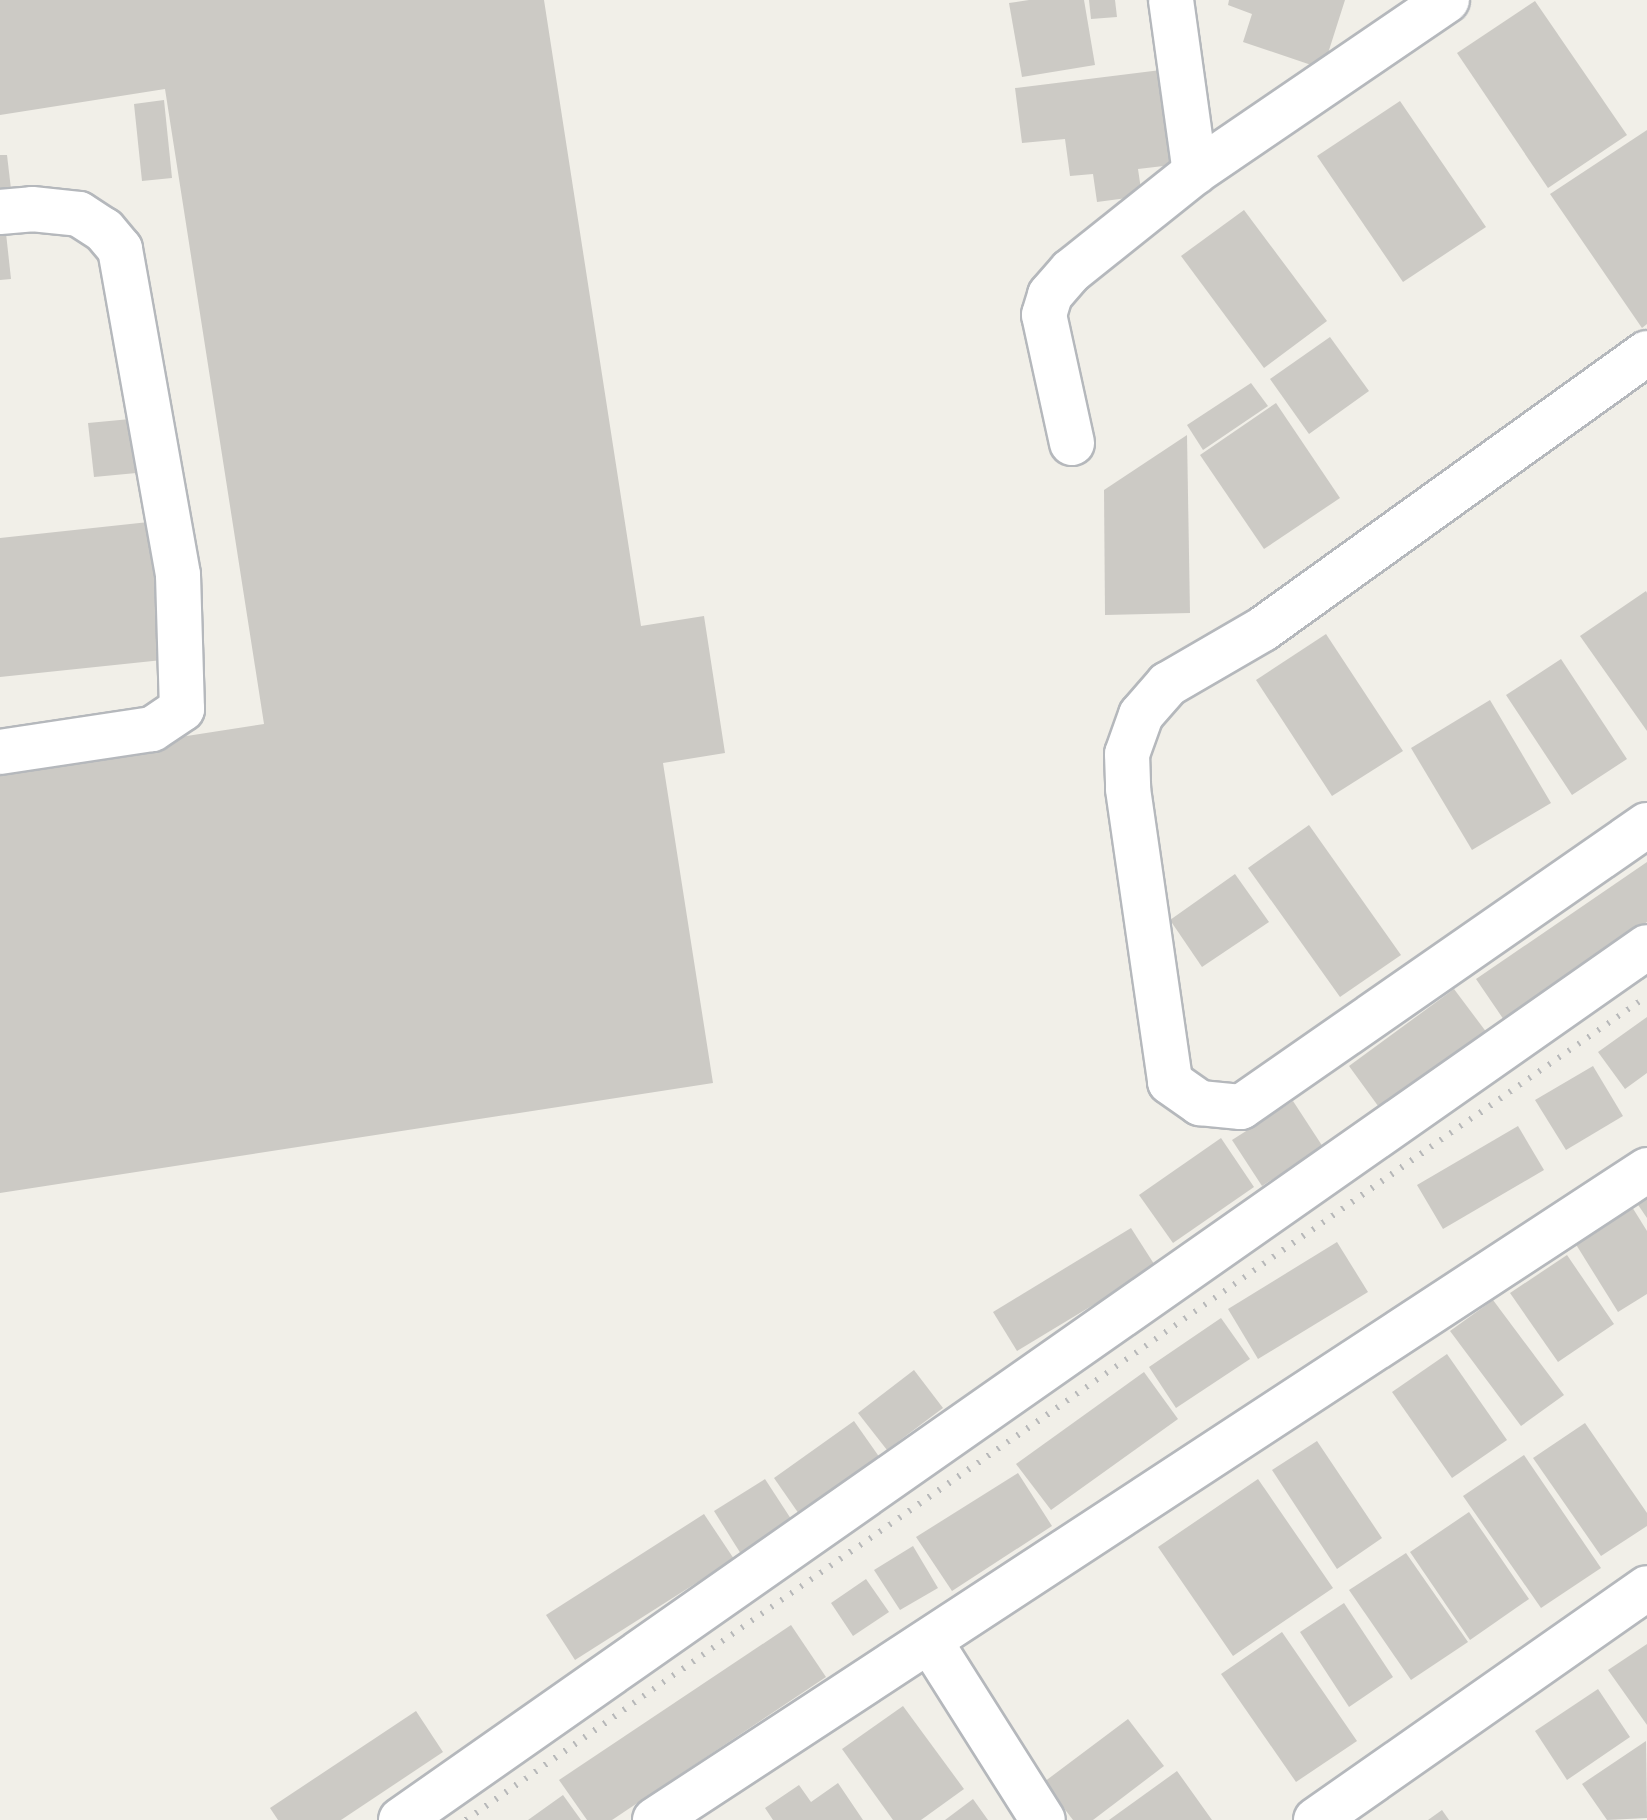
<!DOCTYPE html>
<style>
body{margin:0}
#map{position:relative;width:1647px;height:1820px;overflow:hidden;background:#f1efe8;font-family:"PT Sans Narrow",sans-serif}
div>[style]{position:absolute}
.building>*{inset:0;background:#cccac5}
.roads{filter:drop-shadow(2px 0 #b5b8bc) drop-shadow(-2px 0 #b5b8bc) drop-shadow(0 2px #b5b8bc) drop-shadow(0 -2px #b5b8bc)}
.minor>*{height:44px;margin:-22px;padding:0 22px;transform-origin:22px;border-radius:22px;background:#fff}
.rail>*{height:6px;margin-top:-3px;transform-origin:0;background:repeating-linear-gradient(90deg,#b6b7b8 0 2px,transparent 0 12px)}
span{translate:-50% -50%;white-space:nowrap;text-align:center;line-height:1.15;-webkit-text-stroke:8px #fff;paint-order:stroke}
</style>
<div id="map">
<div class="building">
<i style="clip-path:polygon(0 0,544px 0,641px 626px,704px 616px,725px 753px,663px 763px,713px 1083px,0 1193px,0 765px,264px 724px,165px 89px,0 115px)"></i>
<i style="clip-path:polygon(1029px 0,1084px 0,1095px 65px,1022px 77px,1009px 3px)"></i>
<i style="clip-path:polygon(1089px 0,1115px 0,1117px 17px,1091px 19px)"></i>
<i style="clip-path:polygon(1229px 0,1345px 0,1323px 69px,1243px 42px,1252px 14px,1228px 5px)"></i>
<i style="clip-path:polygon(1535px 1px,1627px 135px,1548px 188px,1457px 53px)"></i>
<i style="clip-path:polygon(1169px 69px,1172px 165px,1138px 169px,1142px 196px,1097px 202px,1093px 174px,1070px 176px,1065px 139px,1022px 143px,1015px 88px)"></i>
<i style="clip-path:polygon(164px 100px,172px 178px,142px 181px,134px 104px)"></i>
<i style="clip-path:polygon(1400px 101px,1486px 227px,1403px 282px,1317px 156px)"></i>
<i style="clip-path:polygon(1647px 130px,1647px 324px,1642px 328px,1550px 194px)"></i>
<i style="clip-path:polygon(0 155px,7px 155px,13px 206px,0 207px)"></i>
<i style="clip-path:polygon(1244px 210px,1327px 321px,1264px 368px,1181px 256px)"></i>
<i style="clip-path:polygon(4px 215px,11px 279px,0 280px,0 216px)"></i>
<i style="clip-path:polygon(1330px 337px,1369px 391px,1309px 434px,1270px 379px)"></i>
<i style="clip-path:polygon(1251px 383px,1268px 406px,1203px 450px,1187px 425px)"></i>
<i style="clip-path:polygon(1276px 403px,1340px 498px,1264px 549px,1200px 455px)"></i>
<i style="clip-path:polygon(141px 418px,147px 472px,94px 477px,88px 423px)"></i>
<i style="clip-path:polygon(1187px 435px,1190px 613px,1105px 615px,1104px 490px)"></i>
<i style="clip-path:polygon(158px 521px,172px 659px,0 677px,0 538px)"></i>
<i style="clip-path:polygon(1646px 591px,1647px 593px,1647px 731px,1580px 636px)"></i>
<i style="clip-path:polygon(1326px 634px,1403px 751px,1332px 796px,1256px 680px)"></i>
<i style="clip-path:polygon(1561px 659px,1627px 759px,1572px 795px,1506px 695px)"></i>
<i style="clip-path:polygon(1490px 700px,1551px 803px,1472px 850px,1411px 748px)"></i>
<i style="clip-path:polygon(1309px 825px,1401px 955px,1340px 997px,1248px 868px)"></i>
<i style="clip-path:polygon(1647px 862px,1647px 922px,1504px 1020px,1476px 979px)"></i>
<i style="clip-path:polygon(1235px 874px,1269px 922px,1202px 967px,1170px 920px)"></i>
<i style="clip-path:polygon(1454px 989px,1487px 1033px,1381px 1110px,1349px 1066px)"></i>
<i style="clip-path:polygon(1647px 1017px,1647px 1073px,1625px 1089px,1598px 1052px)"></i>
<i style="clip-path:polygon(1593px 1066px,1623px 1116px,1566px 1150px,1535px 1100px)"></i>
<i style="clip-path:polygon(1293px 1101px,1323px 1147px,1262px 1186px,1232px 1140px)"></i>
<i style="clip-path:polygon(1518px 1126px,1544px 1170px,1443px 1229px,1417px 1185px)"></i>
<i style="clip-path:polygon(1221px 1138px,1254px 1187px,1173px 1243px,1139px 1195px)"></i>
<i style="clip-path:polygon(1647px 1187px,1647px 1218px,1632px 1196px)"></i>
<i style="clip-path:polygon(1624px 1194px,1647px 1231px,1647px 1294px,1618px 1312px,1567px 1230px)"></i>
<i style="clip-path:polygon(1131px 1228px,1156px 1267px,1017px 1351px,993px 1312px)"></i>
<i style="clip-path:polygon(1337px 1242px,1368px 1292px,1258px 1359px,1228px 1309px)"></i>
<i style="clip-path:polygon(1567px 1255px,1614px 1324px,1558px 1362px,1510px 1293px)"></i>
<i style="clip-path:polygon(1493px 1300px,1564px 1395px,1521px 1426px,1450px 1331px)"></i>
<i style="clip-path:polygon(1221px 1318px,1250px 1359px,1176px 1408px,1149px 1367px)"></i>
<i style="clip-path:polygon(1447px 1354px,1507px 1440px,1452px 1478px,1392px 1392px)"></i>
<i style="clip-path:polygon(914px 1370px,943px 1408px,887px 1450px,858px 1413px)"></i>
<i style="clip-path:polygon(1144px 1372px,1178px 1419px,1051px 1510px,1016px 1464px)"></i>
<i style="clip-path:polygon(854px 1421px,880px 1458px,799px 1514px,774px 1478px)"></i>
<i style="clip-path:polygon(1585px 1423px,1647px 1513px,1647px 1526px,1601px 1556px,1533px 1458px)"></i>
<i style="clip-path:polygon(1317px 1441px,1382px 1538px,1337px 1569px,1272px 1470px)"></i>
<i style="clip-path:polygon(1524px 1455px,1601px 1568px,1541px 1608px,1463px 1496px)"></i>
<i style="clip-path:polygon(1018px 1473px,1052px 1526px,952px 1591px,916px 1537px)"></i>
<i style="clip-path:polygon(765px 1479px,793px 1522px,741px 1554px,714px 1511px)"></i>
<i style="clip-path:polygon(1258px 1479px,1333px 1588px,1233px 1656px,1158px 1547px)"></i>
<i style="clip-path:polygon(1469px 1512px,1529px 1599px,1470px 1640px,1410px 1552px)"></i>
<i style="clip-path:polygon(704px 1514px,734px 1559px,575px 1660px,546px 1615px)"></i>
<i style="clip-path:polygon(913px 1546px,938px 1588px,900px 1610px,874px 1570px)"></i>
<i style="clip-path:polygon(1406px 1553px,1468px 1642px,1411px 1680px,1349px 1590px)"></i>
<i style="clip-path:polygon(866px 1579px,889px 1612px,853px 1636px,831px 1603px)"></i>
<i style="clip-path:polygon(1344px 1603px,1393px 1677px,1349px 1707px,1300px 1632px)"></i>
<i style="clip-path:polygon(791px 1625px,826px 1677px,612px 1820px,587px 1820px,559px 1780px)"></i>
<i style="clip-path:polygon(1282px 1632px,1357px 1741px,1296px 1782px,1221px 1674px)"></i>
<i style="clip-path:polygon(1647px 1644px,1647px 1725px,1608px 1670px)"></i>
<i style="clip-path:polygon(1598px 1689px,1630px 1737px,1567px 1780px,1535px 1731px)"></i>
<i style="clip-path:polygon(903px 1706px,964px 1789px,921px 1820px,893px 1820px,842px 1749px)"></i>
<i style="clip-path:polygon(416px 1711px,443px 1752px,341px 1820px,278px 1820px,270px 1808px)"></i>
<i style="clip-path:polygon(1128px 1719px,1164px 1766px,1093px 1820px,1073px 1820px,1044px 1782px)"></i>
<i style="clip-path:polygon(1646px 1741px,1647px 1818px,1607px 1820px,1582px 1784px)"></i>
<i style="clip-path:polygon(1177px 1771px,1212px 1820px,1109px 1820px)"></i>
<i style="clip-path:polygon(838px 1783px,863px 1820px,773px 1820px,765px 1808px,799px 1785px,811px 1802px)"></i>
<i style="clip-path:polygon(563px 1795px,581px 1820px,528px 1820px)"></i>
<i style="clip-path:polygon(973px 1799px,988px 1820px,945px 1820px)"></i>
<i style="clip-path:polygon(1442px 1810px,1449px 1820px,1428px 1820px)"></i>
</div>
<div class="roads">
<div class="minor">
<i style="left:1171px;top:0;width:174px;rotate:82.1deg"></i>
<i style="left:0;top:212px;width:32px;rotate:-5deg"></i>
<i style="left:32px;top:209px;width:47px;rotate:6.1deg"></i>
<i style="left:79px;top:214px;width:30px;rotate:33deg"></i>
<i style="left:104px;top:230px;width:25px;rotate:50deg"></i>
<i style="left:120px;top:249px;width:331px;rotate:79.9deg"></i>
<i style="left:178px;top:575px;width:134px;rotate:88.3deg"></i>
<i style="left:182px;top:709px;width:36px;rotate:146deg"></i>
<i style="left:152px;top:729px;width:154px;rotate:171.4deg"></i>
<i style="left:1647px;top:353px;width:473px;rotate:144.3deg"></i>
<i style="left:1263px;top:629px;width:110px;rotate:149.9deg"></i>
<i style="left:1168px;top:684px;width:41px;rotate:131.1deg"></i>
<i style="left:1141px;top:715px;width:41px;rotate:109.7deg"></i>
<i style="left:1127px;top:754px;width:35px;rotate:88deg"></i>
<i style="left:1128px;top:789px;width:296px;rotate:81.8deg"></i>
<i style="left:1170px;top:1082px;width:37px;rotate:35deg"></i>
<i style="left:1200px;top:1103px;width:41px;rotate:5.6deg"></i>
<i style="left:1241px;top:1107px;width:494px;rotate:-34.8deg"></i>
<i style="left:1072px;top:443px;width:131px;rotate:-102.3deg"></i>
<i style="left:1044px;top:315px;width:21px;rotate:-73deg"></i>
<i style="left:1050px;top:295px;width:32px;rotate:-49deg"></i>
<i style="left:1071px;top:271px;width:159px;rotate:-38.6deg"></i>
<i style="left:1195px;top:172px;width:305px;rotate:-34.3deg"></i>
<i style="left:931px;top:1643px;width:209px;rotate:57.7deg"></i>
<i style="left:401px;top:1820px;width:1521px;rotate:-35.02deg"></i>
<i style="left:655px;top:1820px;width:1186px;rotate:-33.23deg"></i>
<i style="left:1316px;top:1820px;width:404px;rotate:-35deg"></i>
</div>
</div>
<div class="rail">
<i style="left:466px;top:1820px;width:1440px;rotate:-34.9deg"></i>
</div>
</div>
